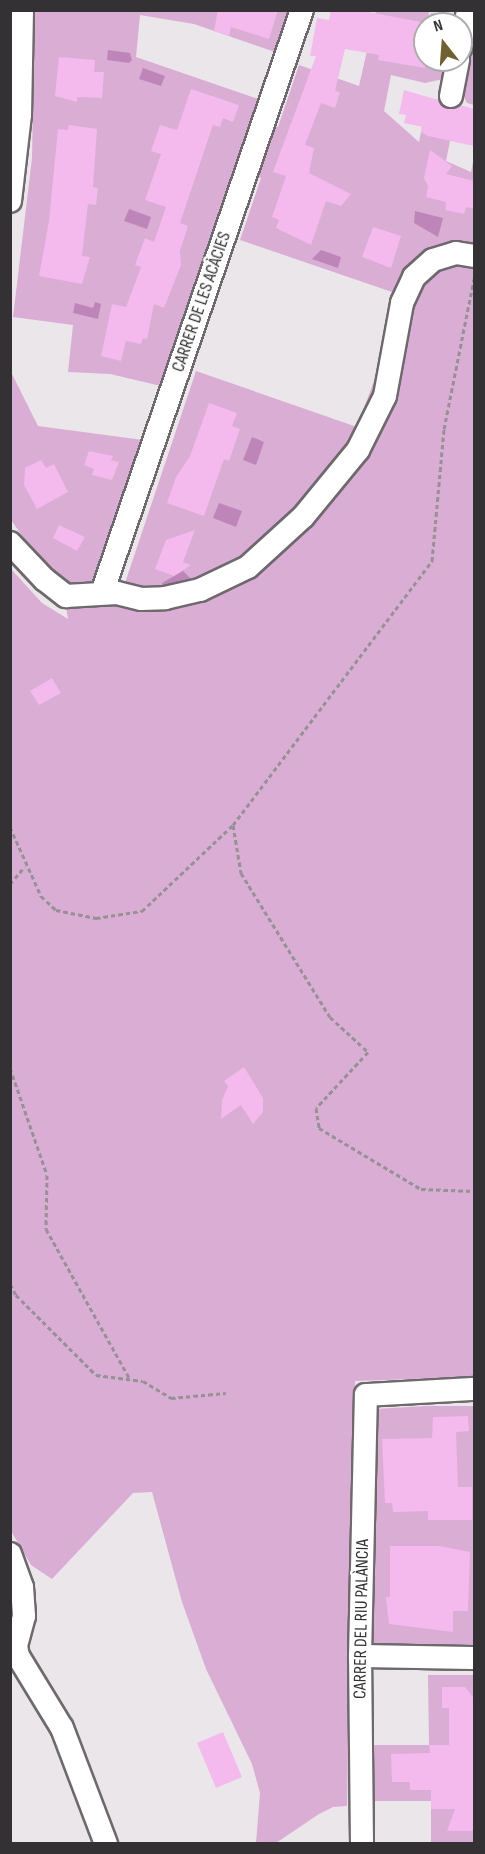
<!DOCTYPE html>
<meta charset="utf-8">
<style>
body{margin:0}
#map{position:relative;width:485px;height:1854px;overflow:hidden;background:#ebe6ea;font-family:"Sofia Sans Condensed",sans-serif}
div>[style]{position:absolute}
.green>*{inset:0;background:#daadd5}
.water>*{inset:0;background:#be86b8}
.building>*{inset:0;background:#f4b9ed}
.path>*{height:3px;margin-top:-1.5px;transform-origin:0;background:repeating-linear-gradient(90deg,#959194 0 4.5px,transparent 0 7.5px)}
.roads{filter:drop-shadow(2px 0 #6e696d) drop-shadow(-2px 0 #6e696d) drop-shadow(0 2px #6e696d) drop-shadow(0 -2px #6e696d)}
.minor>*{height:22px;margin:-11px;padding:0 11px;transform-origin:11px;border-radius:11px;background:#fff}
span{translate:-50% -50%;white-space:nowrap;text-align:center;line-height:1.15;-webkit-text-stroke:5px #fff;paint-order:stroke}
.street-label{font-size:18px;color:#333133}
.frame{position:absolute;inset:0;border:12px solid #333133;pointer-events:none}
.north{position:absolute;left:413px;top:12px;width:60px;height:60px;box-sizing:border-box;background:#fff;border:2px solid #adadad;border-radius:50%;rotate:343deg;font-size:16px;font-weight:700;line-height:24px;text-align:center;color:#333133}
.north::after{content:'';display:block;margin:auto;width:21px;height:27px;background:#706230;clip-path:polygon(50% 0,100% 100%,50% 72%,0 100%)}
</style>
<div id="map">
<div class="green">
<i style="clip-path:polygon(evenodd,419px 10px,429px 12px,428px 23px,431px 13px,458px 18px,457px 24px,425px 24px,425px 60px,454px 60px,458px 101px,446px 161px,471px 172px,474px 157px,474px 1377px,355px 1381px,347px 1806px,333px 1807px,319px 1814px,276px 1843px,256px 1843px,260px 1793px,252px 1764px,206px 1669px,182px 1602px,152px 1492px,133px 1493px,52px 1579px,31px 1565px,11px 1531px,11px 569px,42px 603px,68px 619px,65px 600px,124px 586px,196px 371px,357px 427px,378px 370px,392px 292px,240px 240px,261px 178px,255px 176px,273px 125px,278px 127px,299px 65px,359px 86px,376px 11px,419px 10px,391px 75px,425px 83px,443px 79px,438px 100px,428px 98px,419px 142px,384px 111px,391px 75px)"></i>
<i style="clip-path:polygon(11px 11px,288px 11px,275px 52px,194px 24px,140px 15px,136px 57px,258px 99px,161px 386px,110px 374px,68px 372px,73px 325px,13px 317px,32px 158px,34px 37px,11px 36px)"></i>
<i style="clip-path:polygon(474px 24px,474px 105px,467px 103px,456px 82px)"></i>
<i style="clip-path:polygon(10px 370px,38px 426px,143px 440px,96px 579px,86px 588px,71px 589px,44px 567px,11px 520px)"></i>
<i style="clip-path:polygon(426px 1406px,474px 1406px,474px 1646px,373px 1648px,375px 1409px)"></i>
<i style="clip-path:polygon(428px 1675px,474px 1675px,474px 1843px,431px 1843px,431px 1801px,374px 1801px,374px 1745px,429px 1745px)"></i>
</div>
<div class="water">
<i style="clip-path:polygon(108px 50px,130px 53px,132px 60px,129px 63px,107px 60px)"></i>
<i style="clip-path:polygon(143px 68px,165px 76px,161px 86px,139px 79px)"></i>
<i style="clip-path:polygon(129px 209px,151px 217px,147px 229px,124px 221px)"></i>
<i style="clip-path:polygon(415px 211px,443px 218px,438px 237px,414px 223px)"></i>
<i style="clip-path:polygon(321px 250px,341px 257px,338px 268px,312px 259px)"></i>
<i style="clip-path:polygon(95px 302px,101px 304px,98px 319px,73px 313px,75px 303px,93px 308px)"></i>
<i style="clip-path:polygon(252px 437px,264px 442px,256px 465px,243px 460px)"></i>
<i style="clip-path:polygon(219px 503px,242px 511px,236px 527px,213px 518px)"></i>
<i style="clip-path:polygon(183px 571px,193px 581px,164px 589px,162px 583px)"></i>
</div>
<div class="building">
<i style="clip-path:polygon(218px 10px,278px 10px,269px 39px,231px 27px,229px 36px,214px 31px)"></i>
<i style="clip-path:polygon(331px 10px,358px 10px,426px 23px,425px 68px,378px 60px,379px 55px,345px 49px,335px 91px,340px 92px,335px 108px,321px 103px,305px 145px,314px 148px,309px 173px,351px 194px,341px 206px,326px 201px,311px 245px,276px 228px,279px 220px,272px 217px,286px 176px,273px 172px,316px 56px,310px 56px,317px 18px,329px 20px)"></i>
<i style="clip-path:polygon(59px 57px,95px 60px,94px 72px,104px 72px,102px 98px,77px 97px,77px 102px,55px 96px)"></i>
<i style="clip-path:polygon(191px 89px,239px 105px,233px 122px,223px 118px,220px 127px,213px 125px,180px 223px,188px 226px,180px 251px,181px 265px,164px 308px,154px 304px,147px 339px,143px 338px,141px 344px,126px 341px,121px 361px,101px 356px,112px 304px,126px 307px,141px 267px,135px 265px,145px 238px,154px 242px,166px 207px,145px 200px,161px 154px,151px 151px,160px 125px,177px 130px)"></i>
<i style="clip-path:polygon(404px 90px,438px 100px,448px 109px,460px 105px,474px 109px,474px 146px,428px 136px,421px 132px,423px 127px,404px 123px,406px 115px,399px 114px)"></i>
<i style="clip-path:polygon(69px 125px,97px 129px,93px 187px,98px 188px,96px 205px,88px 204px,82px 256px,90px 257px,82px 284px,39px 276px,49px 221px,58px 129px,68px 130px)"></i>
<i style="clip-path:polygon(430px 150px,452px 166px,446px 174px,474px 181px,474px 209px,466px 207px,464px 214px,445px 210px,446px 202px,426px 197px,428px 186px,424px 178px)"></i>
<i style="clip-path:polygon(373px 227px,401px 236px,391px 268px,362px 257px)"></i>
<i style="clip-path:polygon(209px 403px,237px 413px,232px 426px,240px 429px,229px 461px,224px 459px,204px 516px,167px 503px,176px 477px,190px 456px)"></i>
<i style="clip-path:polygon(89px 451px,113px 456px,111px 460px,119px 462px,112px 480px,92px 475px,94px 469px,84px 465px)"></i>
<i style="clip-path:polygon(41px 460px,46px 468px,54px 464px,68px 492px,37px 509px,24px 485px,25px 468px)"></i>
<i style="clip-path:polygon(59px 525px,85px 537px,77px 551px,53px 538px)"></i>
<i style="clip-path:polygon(195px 530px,183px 562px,191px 565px,174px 576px,155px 569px,166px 540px)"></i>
<i style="clip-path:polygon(52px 678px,61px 693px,39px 705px,30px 691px)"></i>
<i style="clip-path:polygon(244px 1067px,263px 1098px,263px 1112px,253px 1124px,241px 1105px,221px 1119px,222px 1100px,228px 1086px,224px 1081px)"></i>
<i style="clip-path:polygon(468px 1416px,469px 1431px,456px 1432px,458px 1487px,472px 1487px,472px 1520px,428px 1520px,428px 1511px,393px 1512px,392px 1503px,385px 1503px,382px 1439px,432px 1438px,433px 1417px)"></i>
<i style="clip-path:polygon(390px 1546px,440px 1546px,470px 1552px,468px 1611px,453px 1611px,453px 1632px,389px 1624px,386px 1597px,390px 1597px)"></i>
<i style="clip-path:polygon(442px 1687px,465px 1687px,473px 1697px,474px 1831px,447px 1831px,455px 1809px,431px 1809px,431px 1790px,410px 1790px,410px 1782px,392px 1782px,391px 1754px,430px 1753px,429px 1745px,449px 1745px,449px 1708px,442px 1708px)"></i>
<i style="clip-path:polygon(223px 1732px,242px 1777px,216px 1788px,197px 1743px)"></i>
</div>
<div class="path">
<i style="left:233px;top:825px;width:49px;rotate:80.5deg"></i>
<i style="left:241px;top:873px;width:169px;rotate:58.3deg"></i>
<i style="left:330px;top:1017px;width:52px;rotate:42.6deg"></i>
<i style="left:368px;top:1052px;width:76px;rotate:132.9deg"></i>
<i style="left:316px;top:1108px;width:20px;rotate:81deg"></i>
<i style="left:319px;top:1128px;width:119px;rotate:30.9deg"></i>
<i style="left:421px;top:1189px;width:53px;rotate:2.2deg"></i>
<i style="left:10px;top:827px;width:76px;rotate:65.8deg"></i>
<i style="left:41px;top:896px;width:21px;rotate:43deg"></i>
<i style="left:56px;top:910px;width:41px;rotate:11.3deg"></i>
<i style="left:96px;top:918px;width:47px;rotate:-8.7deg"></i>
<i style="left:142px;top:911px;width:125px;rotate:-43.4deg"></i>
<i style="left:233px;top:825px;width:331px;rotate:-53deg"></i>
<i style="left:432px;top:561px;width:133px;rotate:-84.8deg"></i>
<i style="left:444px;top:429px;width:153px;rotate:-78.7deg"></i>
<i style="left:10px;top:884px;width:23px;rotate:-50deg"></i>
<i style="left:10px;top:1068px;width:113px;rotate:70.9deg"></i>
<i style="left:47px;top:1175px;width:54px;rotate:91.1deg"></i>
<i style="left:46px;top:1229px;width:172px;rotate:60.8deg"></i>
<i style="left:10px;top:1284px;width:13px;rotate:61deg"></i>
<i style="left:16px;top:1295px;width:113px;rotate:45deg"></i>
<i style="left:96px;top:1375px;width:47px;rotate:7.3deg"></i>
<i style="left:143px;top:1381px;width:33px;rotate:31deg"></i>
<i style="left:171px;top:1398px;width:55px;rotate:-5.2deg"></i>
</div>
<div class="roads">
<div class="minor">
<i style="left:461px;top:47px;width:38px;rotate:-79deg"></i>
<i style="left:451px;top:96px;width:37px;rotate:-79deg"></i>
<i style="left:10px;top:201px;width:87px;rotate:-83.4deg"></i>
<i style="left:20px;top:115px;width:105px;rotate:-88.9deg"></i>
<i style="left:10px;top:543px;width:50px;rotate:46.6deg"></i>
<i style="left:44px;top:579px;width:28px;rotate:38deg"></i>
<i style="left:66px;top:596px;width:51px;rotate:-3.4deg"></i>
<i style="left:117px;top:593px;width:25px;rotate:14deg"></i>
<i style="left:141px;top:599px;width:24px;rotate:-2deg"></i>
<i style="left:165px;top:598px;width:36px;rotate:-13deg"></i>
<i style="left:200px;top:590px;width:53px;rotate:-25.6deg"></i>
<i style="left:248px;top:567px;width:74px;rotate:-42.3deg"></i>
<i style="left:303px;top:517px;width:87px;rotate:-50.6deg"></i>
<i style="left:358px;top:450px;width:60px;rotate:-63.4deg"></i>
<i style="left:385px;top:396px;width:95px;rotate:-79.6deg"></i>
<i style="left:402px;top:303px;width:29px;rotate:-65deg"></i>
<i style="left:414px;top:277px;width:25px;rotate:-42deg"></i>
<i style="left:433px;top:260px;width:24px;rotate:-17deg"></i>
<i style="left:456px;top:253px;width:18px;rotate:9deg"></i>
<i style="left:102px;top:593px;width:616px;rotate:-71.07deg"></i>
<i style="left:10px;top:1554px;width:35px;rotate:70deg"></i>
<i style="left:22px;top:1587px;width:29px;rotate:86deg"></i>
<i style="left:24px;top:1616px;width:31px;rotate:105deg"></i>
<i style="left:16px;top:1646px;width:10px;rotate:79deg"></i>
<i style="left:18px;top:1656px;width:84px;rotate:58.6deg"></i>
<i style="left:62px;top:1728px;width:124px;rotate:69.2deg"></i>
<i style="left:360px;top:1656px;width:114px;rotate:1deg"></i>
<i style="left:362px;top:1844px;width:188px;rotate:-90.6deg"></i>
<i style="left:360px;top:1656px;width:261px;rotate:-88.7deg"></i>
<i style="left:366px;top:1395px;width:108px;rotate:-3.2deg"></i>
</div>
</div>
<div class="street-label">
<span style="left:202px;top:302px;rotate:-71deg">CARRER DE LES ACÀCIES</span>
<span style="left:362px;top:1619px;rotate:-89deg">CARRER DEL RIU PALÀNCIA</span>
</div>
<div class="frame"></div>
<div class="north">N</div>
</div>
